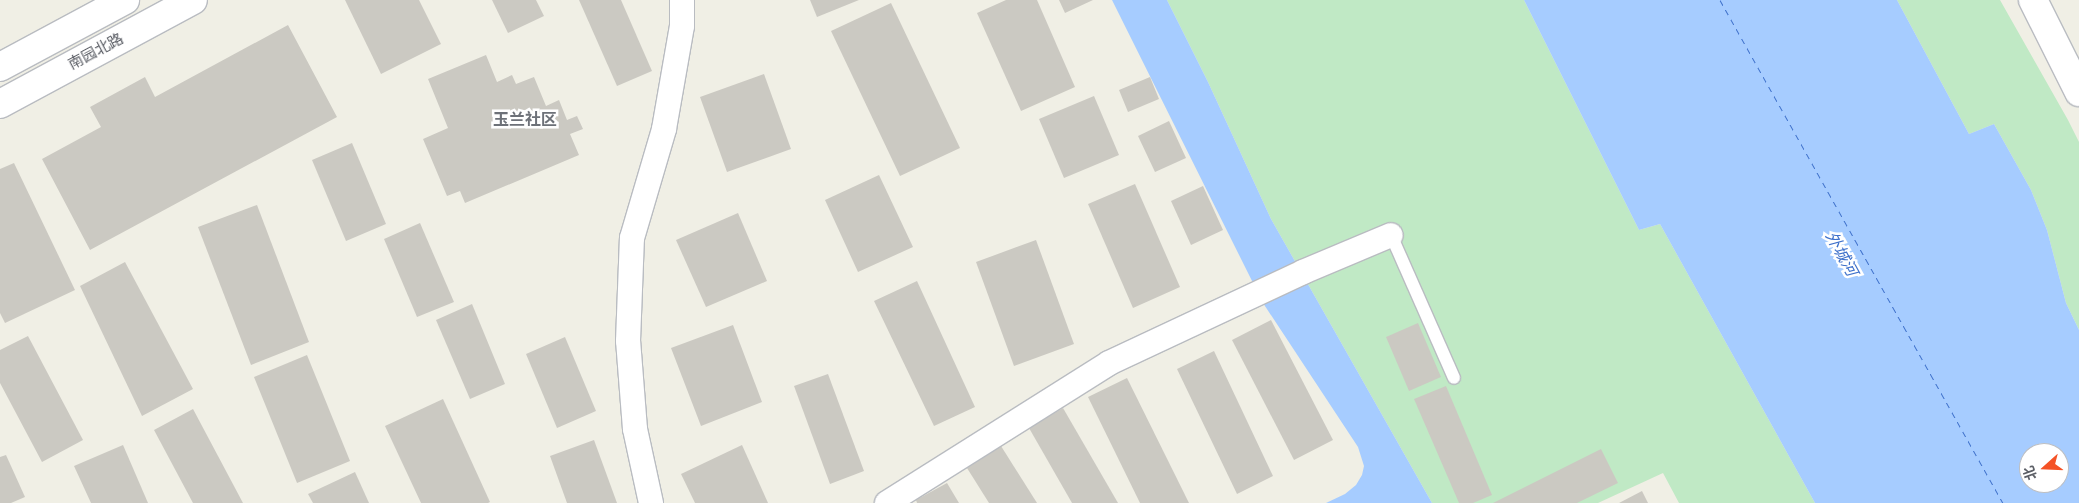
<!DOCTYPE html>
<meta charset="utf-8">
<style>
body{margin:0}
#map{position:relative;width:2079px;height:503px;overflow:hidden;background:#f0efe5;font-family:"Nunito Sans","Noto Sans SC",sans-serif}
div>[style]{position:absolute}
.green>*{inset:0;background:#c0e9c5}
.water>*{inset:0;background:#a6ccff}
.ferry>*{height:1px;margin-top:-0.5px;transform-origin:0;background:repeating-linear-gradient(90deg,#3f71cb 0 6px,transparent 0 11px)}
.building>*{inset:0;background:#cbc9c2}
.roads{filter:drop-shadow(1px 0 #b9bcc1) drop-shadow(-1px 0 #b9bcc1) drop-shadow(0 1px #b9bcc1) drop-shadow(0 -1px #b9bcc1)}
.lane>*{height:12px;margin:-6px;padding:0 6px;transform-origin:6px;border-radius:6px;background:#fff}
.street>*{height:24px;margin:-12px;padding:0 12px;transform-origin:12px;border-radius:12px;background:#fff}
.secondary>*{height:28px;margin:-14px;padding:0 14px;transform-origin:14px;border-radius:14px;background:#fff}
span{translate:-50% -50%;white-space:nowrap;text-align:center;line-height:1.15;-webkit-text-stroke:5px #fff;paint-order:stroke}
.street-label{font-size:15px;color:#5c5f66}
.neighbourhood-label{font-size:16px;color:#6d7178;font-weight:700}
.water-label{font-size:16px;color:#3f71cb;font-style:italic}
.north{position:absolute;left:2019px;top:443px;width:50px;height:50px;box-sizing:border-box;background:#fff;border:1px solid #bebfc2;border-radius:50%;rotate:250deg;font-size:14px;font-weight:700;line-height:20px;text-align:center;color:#5c5f66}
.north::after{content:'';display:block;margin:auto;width:18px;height:22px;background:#f45226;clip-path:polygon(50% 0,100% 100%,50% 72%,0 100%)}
</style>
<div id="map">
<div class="green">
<i style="clip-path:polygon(1167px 0,1524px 0,1639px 230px,1660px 224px,1815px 503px,1679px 503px,1663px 473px,1598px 503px,1432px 503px,1271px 219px,1208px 82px)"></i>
<i style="clip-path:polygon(1897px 0,2000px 0,2068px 120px,2079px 142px,2079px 330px,2066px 303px,2047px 230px,2031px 190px,1994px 124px,1969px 134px)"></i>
</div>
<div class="water">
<i style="clip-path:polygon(1112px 0,1167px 0,1208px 82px,1271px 219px,1432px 503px,1326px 503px,1345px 494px,1356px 485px,1362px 475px,1364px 466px,1358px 447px,1263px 303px)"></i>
<i style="clip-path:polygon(evenodd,1524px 0,1897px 0,1969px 134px,1994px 124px,2031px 190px,2047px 230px,2066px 303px,2079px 330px,2079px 503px,1815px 503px,1660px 224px,1639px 230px,1524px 0,2029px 453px,2059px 453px,2059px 483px,2029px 483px,2029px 453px)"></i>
</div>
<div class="ferry">
<i style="left:1720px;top:0;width:577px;rotate:60.64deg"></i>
</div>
<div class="building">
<i style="clip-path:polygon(345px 0,419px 0,441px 44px,381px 74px)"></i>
<i style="clip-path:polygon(492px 0,536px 0,544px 16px,508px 33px)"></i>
<i style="clip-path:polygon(579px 0,621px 0,652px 71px,617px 86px)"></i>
<i style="clip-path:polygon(810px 0,859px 0,817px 17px)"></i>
<i style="clip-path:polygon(1006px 0,1037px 0,1075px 87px,1021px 111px,977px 13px)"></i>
<i style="clip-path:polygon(1059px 0,1093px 0,1065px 13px)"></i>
<i style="clip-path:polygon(891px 3px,960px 148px,900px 176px,831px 31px)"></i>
<i style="clip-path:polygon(288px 25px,337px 117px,90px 250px,42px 159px,101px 127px,90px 107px,145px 77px,155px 97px)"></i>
<i style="clip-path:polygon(486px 55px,497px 82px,512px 75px,516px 84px,534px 77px,546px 106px,559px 100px,567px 120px,577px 116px,583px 129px,570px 134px,579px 155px,465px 203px,460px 191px,447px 196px,423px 139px,448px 128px,428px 79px)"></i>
<i style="clip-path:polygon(764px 74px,791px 149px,727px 172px,700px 97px)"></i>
<i style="clip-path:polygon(1150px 77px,1159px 99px,1128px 112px,1119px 90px)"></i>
<i style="clip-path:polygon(1094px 96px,1119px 155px,1064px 178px,1039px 119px)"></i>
<i style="clip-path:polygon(1169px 121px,1186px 158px,1155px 172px,1138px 136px)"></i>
<i style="clip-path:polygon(352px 143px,386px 224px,346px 241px,312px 160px)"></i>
<i style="clip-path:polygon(14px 163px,75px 290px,5px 323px,0 313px,0 169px)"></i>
<i style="clip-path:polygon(879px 175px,913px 247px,858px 272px,825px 200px)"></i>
<i style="clip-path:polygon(1135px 184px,1180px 287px,1133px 308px,1088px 204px)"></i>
<i style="clip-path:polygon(1203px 186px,1223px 230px,1191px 245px,1171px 201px)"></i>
<i style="clip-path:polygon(257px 205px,309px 342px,251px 365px,198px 227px)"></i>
<i style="clip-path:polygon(738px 213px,767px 281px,706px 307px,676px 240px)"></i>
<i style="clip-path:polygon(420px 223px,454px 302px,417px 317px,384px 239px)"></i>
<i style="clip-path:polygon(1036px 240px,1074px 344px,1014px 366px,976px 262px)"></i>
<i style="clip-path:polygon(125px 262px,193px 389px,142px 416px,80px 286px)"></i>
<i style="clip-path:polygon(917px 281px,975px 407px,934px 426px,874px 301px)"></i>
<i style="clip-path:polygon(472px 304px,505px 384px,470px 399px,436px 320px)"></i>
<i style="clip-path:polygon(1271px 320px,1333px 440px,1294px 460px,1232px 340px)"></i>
<i style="clip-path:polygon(1418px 323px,1441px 377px,1409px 391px,1386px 337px)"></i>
<i style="clip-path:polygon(733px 325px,762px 402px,701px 426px,671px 348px)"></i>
<i style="clip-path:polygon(28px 336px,83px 440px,42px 462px,0 383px,0 350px)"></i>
<i style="clip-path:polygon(565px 337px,596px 411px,557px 428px,526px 354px)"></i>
<i style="clip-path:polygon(1214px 351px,1273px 476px,1237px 494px,1177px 369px)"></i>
<i style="clip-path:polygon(307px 355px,350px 461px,297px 483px,254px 377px)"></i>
<i style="clip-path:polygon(828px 374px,864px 471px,830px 484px,794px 386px)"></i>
<i style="clip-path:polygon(1127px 378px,1189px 503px,1140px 503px,1088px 397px)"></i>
<i style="clip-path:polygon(1446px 386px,1492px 495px,1473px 503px,1459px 503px,1414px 399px)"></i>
<i style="clip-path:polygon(443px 399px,490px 502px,488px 503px,421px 503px,385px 426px)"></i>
<i style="clip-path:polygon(1063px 408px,1118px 503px,1072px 503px,1029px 428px)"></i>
<i style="clip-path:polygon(193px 409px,243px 503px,193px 503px,154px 430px)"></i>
<i style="clip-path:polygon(594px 440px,617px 503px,567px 503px,550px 456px)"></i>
<i style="clip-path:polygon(123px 445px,148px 503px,91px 503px,74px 466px)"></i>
<i style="clip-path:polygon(742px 445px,768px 503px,695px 503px,681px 474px)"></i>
<i style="clip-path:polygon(1001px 446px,1037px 503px,989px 503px,967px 468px)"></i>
<i style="clip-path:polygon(1601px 449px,1618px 483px,1577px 503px,1493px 503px)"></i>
<i style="clip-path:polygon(6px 455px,25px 497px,11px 503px,0 503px,0 457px)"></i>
<i style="clip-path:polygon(355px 472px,369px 503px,313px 503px,308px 494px)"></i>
<i style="clip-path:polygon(947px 483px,959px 503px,917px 503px,916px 500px)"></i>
<i style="clip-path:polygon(1642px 491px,1648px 503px,1619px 503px)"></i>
</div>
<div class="roads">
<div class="lane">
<i style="left:1391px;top:235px;width:156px;rotate:66.2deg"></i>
</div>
<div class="street">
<i style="left:651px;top:503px;width:76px;rotate:-102.2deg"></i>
<i style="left:635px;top:429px;width:88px;rotate:-94.5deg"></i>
<i style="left:628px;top:341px;width:103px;rotate:-87.8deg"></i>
<i style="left:632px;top:238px;width:114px;rotate:-73.6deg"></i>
<i style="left:664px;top:129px;width:105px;rotate:-80.1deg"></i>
<i style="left:682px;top:26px;width:26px;rotate:-90deg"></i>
<i style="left:887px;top:503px;width:262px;rotate:-32.2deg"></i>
<i style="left:1109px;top:363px;width:214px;rotate:-25.1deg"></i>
<i style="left:1303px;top:272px;width:95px;rotate:-22.8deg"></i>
</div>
<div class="secondary">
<i style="left:2033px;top:0;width:103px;rotate:63.4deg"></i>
<i style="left:0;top:67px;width:142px;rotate:-28.2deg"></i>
<i style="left:0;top:104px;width:219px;rotate:-28.3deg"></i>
</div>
</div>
<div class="street-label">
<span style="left:96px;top:52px;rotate:-28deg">南园北路</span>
</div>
<div class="neighbourhood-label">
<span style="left:525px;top:120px">玉兰社区</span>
</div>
<div class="water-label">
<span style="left:1841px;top:254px;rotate:61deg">外城河</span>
</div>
<div class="north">北</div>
</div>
